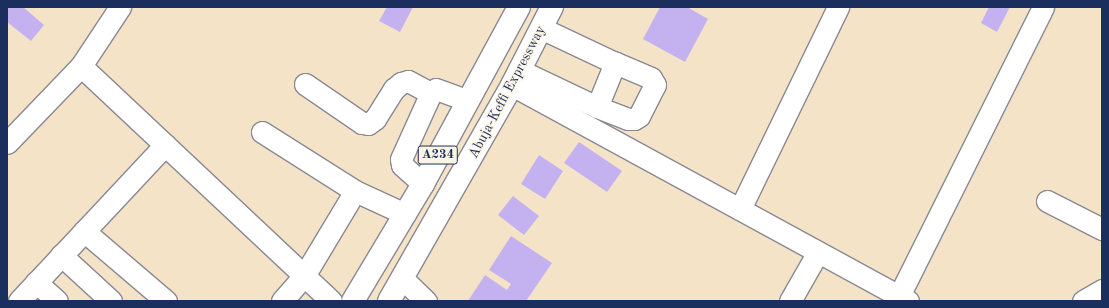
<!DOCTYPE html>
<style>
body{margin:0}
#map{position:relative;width:1109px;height:308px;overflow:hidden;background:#f5e3c8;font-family:"Old Standard TT",serif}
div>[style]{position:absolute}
.building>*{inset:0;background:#c4b2f0}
.roads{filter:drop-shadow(1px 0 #888993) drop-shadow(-1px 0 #888993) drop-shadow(0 1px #888993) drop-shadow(0 -1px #888993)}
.minor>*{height:21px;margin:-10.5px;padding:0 10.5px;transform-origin:10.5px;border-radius:10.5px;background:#fff}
.highway>*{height:22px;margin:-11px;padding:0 11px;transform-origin:11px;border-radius:11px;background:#fff}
span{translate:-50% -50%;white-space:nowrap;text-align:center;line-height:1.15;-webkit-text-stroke:3px #fcf5e5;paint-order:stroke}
.shield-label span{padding:1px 3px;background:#fcf5e5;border:1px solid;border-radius:3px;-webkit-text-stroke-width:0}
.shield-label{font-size:13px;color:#1b2f5e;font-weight:700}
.street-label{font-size:14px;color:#1b2f5e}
.frame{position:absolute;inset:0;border:8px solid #1b2f5e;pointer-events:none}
</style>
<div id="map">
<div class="building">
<i style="clip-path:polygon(7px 7px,23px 7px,44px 25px,31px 41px,7px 22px)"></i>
<i style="clip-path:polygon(387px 7px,413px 7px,400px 32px,379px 21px)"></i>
<i style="clip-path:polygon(660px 7px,687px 7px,708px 19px,685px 62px,643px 39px)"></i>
<i style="clip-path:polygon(989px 7px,1010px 7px,997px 32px,981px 23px)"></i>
<i style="clip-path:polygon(579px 142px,622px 171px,607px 192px,564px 163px)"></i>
<i style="clip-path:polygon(539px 155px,563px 171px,545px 199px,521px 184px)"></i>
<i style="clip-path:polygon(513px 196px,539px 216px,524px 235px,498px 215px)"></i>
<i style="clip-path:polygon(511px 236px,552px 263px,526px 301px,468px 301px,485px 275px,507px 290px,511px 284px,489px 270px)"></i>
</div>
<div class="roads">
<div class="minor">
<i style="left:81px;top:66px;width:343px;rotate:43.2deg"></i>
<i style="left:519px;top:70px;width:86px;rotate:25.4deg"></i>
<i style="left:597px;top:107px;width:48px;rotate:-67.8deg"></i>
<i style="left:615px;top:63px;width:82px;rotate:-154.7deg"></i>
<i style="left:305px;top:84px;width:69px;rotate:34.4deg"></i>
<i style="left:362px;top:123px;width:6px;rotate:9deg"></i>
<i style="left:368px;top:124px;width:9px;rotate:-36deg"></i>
<i style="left:375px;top:119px;width:36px;rotate:-58deg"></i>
<i style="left:394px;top:89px;width:9px;rotate:-41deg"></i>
<i style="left:401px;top:83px;width:7px;rotate:-16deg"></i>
<i style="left:408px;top:81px;width:26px;rotate:28deg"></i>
<i style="left:512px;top:85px;width:451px;rotate:28.6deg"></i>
<i style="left:597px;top:107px;width:33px;rotate:21deg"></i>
<i style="left:628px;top:119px;width:6px"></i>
<i style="left:634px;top:119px;width:6px;rotate:-31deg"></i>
<i style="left:639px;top:116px;width:35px;rotate:-63deg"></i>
<i style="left:655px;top:85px;width:8px;rotate:-120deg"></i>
<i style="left:651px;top:78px;width:39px;rotate:-157deg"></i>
<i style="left:262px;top:132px;width:110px;rotate:32.4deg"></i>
<i style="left:355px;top:191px;width:55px;rotate:24.7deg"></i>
<i style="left:7px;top:143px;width:107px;rotate:-46.1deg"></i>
<i style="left:81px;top:66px;width:71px;rotate:-56.5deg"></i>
<i style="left:423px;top:184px;width:28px;rotate:-138deg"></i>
<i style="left:402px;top:165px;width:6px;rotate:-99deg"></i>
<i style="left:401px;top:159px;width:72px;rotate:-65.6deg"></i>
<i style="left:431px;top:93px;width:6px;rotate:-39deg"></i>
<i style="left:436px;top:89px;width:33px;rotate:20deg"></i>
<i style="left:1047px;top:201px;width:62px;rotate:27deg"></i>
<i style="left:740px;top:209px;width:225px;rotate:-64.1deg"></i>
<i style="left:84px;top:231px;width:108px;rotate:40.5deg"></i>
<i style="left:61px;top:255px;width:68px;rotate:42.6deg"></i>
<i style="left:403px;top:279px;width:32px;rotate:44deg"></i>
<i style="left:36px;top:282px;width:28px;rotate:42deg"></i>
<i style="left:899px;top:296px;width:323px;rotate:-63.5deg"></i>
<i style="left:19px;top:301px;width:214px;rotate:-46.9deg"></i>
<i style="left:282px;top:301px;width:33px;rotate:-49deg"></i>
<i style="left:304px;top:276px;width:99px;rotate:-59deg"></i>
<i style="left:790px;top:301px;width:56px;rotate:-60.3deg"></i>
<i style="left:1083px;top:301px;width:22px;rotate:-30deg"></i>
</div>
<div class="highway">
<i style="left:353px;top:301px;width:136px;rotate:-59.1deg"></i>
<i style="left:423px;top:184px;width:201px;rotate:-61.5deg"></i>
<i style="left:389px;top:301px;width:249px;rotate:-60.3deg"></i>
<i style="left:512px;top:85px;width:88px;rotate:-62.9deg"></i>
</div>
</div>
<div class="shield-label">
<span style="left:438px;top:155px">A234</span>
</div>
<div class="street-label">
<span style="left:507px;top:92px;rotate:-62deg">Abuja-Keffi Expressway</span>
</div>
<div class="frame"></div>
</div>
